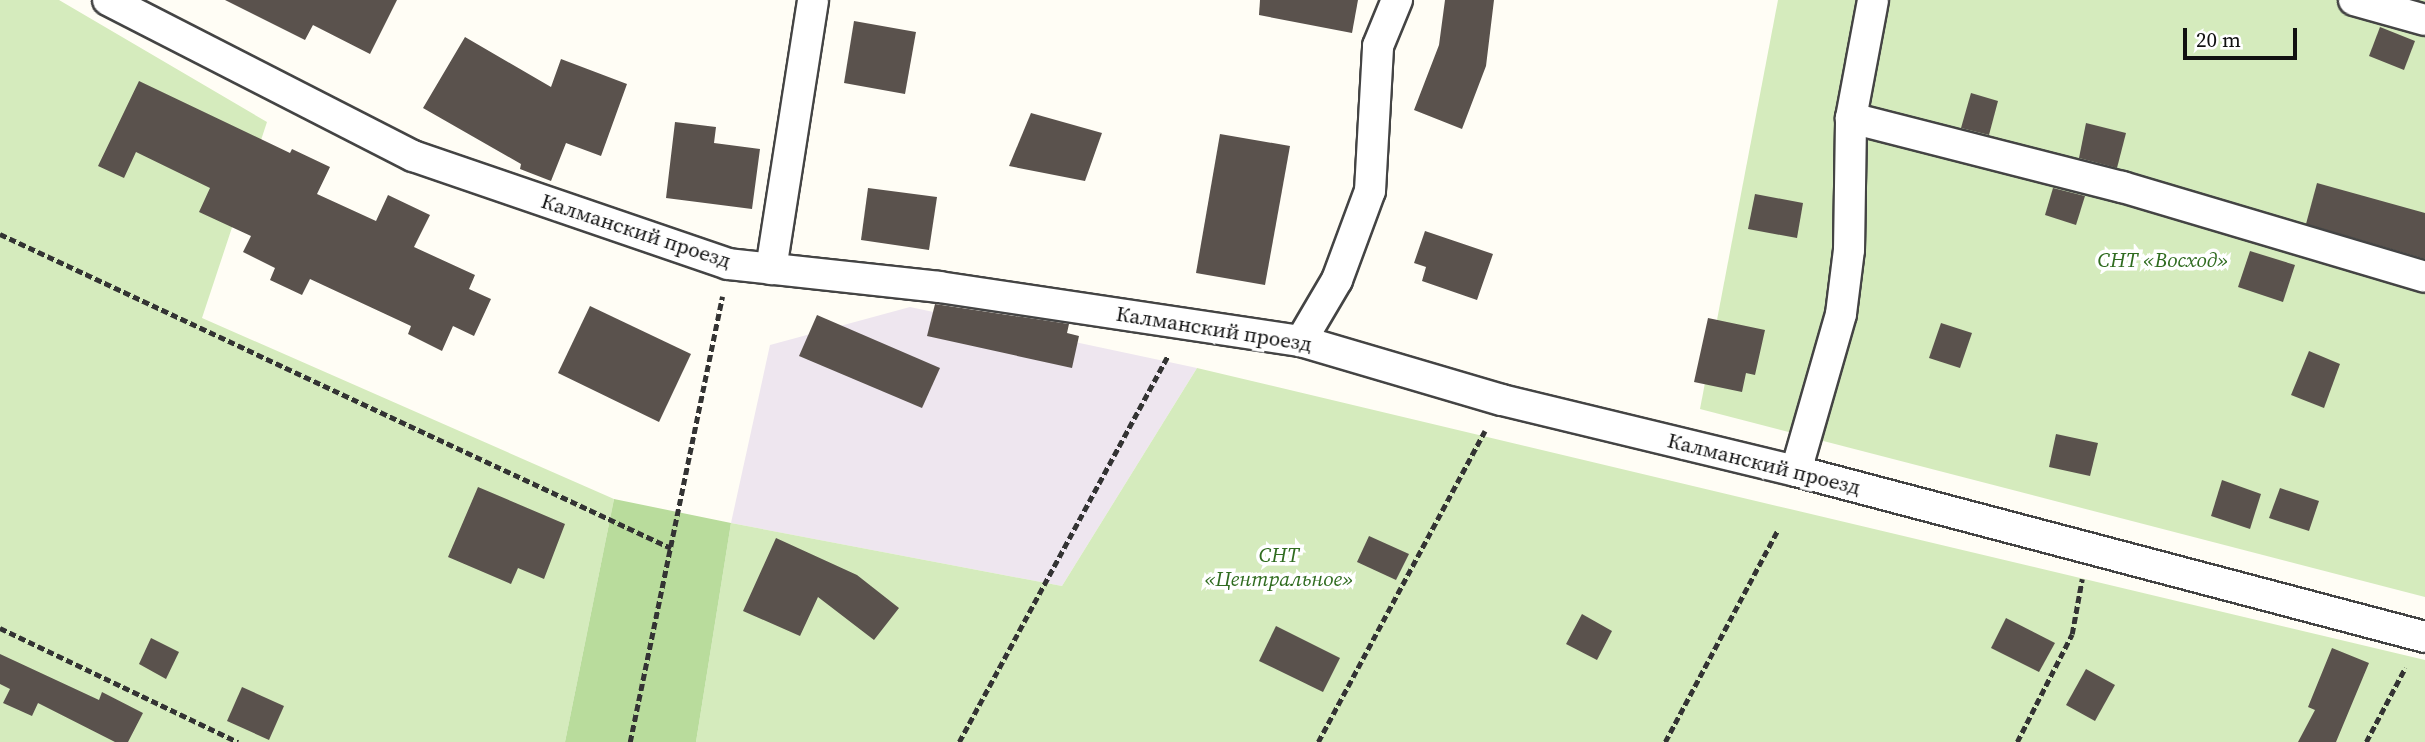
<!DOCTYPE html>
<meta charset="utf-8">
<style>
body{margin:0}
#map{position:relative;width:2425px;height:742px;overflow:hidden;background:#fffdf5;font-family:"Source Serif 4",serif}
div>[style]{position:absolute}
.industrial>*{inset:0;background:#eee6ef}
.green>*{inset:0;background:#d5ebbd}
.forest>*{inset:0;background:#b9dc9c}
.building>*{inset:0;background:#5a524d}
.path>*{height:4.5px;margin-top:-2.25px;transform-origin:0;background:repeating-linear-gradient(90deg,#333 0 7px,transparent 0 10.5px)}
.roads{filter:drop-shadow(2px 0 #444) drop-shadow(-2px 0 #444) drop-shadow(0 2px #444) drop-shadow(0 -2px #444)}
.minor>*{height:30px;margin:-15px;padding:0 15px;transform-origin:15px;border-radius:15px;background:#fff}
span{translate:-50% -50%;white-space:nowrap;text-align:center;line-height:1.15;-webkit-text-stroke:7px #fff;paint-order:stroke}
.street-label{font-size:21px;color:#111}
.park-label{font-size:21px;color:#2f6b1f;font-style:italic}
.scale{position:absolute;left:2183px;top:28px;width:114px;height:32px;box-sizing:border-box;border:4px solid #111;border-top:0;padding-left:9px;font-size:21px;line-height:24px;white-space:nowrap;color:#111;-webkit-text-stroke:5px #fff;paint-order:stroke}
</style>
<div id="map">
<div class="industrial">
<i style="clip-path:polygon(910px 307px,1197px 368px,1062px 586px,731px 523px,770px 345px)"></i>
</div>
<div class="green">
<i style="clip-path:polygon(0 0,59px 0,267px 122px,202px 318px,614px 499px,565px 742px,0 742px)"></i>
<i style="clip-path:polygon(1778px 0,2425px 0,2425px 597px,1700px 409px)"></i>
<i style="clip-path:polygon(1197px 368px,2425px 660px,2425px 742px,696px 742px,731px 523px,1062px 586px)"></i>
</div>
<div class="forest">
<i style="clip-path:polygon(614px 499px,731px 523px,696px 742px,565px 742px)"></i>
</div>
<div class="building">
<i style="clip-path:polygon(225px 0,397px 0,370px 54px,313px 25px,305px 40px)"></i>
<i style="clip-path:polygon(1260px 0,1358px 0,1352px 33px,1259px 15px)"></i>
<i style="clip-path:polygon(1445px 0,1494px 0,1486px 66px,1462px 129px,1414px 110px,1439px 45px)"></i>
<i style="clip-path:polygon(854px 21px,916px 32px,905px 94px,844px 83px)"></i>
<i style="clip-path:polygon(2380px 27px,2415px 41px,2404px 70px,2369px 56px)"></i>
<i style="clip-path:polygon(465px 37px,551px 87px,561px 59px,627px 84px,601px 156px,566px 143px,551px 181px,520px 169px,521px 164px,423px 108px)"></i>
<i style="clip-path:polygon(139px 81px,290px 153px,292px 149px,330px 167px,317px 194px,376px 221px,388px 195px,430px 215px,414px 247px,475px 275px,469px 289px,491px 299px,474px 336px,453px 326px,442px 351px,408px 334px,411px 326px,310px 279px,302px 295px,270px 280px,275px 268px,243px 252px,251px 236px,199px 212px,210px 188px,136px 152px,124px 178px,98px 166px)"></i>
<i style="clip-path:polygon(1971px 93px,1998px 101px,1989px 135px,1961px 128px)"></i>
<i style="clip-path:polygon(1031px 113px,1102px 133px,1085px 181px,1009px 166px)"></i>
<i style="clip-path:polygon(675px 122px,716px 127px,714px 143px,760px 149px,752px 209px,666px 198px)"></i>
<i style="clip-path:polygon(2086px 123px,2126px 133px,2117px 168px,2079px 158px)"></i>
<i style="clip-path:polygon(1220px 134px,1290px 146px,1265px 285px,1196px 273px)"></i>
<i style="clip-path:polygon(2317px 183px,2425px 213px,2425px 259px,2306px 224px)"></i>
<i style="clip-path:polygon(868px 188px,937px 197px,929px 250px,861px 240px)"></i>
<i style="clip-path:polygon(2053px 188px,2085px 196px,2076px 225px,2045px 215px)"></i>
<i style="clip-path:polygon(1755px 194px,1803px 203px,1797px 238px,1748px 229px)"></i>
<i style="clip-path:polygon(1425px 231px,1493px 254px,1477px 300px,1422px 281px,1426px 267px,1414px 263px)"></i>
<i style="clip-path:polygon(2250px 251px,2295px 265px,2283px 302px,2238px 287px)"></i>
<i style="clip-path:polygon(935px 304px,1069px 324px,1067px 333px,1079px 336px,1072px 368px,927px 336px)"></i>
<i style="clip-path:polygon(590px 306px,691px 354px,659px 422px,558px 373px)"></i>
<i style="clip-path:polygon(817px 315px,940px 368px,922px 408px,799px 356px)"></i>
<i style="clip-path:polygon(1708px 318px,1765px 330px,1755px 375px,1746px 373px,1742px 392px,1694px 382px)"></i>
<i style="clip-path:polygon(1941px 323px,1972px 333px,1960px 368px,1929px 358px)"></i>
<i style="clip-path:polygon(2309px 351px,2340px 364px,2324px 408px,2291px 395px)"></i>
<i style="clip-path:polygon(2056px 434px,2098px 443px,2090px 476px,2049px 467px)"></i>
<i style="clip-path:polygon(2222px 480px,2261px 494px,2250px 529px,2211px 516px)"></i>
<i style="clip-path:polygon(478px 487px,565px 524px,544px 579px,518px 568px,511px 584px,448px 557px)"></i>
<i style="clip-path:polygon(2280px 488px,2319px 501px,2309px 531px,2269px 518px)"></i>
<i style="clip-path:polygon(1369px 536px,1409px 554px,1396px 580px,1357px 562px)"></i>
<i style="clip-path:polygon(776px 538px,857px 575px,899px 608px,874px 640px,818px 597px,800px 636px,743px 611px)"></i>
<i style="clip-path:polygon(1582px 614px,1612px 631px,1597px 660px,1566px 644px)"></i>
<i style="clip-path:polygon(2006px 618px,2055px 643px,2039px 672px,1991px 648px)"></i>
<i style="clip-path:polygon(1276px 626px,1340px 658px,1323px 692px,1259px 661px)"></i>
<i style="clip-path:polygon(151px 638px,179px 652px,166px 679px,139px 664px)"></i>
<i style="clip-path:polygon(2332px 648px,2369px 663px,2336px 742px,2298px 742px,2315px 710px,2308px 707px)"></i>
<i style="clip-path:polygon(0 654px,99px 700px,102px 692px,143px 713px,128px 742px,115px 742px,38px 703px,32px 716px,3px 703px,10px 689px,0 684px)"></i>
<i style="clip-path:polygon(2086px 669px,2115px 685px,2095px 721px,2066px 705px)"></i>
<i style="clip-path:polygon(242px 687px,284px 706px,269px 740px,227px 721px)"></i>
</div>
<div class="path">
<i style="left:0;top:234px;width:741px;rotate:25.08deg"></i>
<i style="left:0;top:628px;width:264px;rotate:25.6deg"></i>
<i style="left:630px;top:742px;width:455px;rotate:-78.3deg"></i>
<i style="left:959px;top:742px;width:439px;rotate:-61.6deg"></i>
<i style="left:1318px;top:742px;width:353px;rotate:-61.8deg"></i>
<i style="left:1665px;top:742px;width:239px;rotate:-62deg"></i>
<i style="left:2017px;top:742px;width:121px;rotate:-63deg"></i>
<i style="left:2072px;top:634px;width:56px;rotate:-79.7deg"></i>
<i style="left:2366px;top:742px;width:84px;rotate:-62.2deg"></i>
</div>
<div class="roads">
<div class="minor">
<i style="left:108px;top:0;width:343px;rotate:27.1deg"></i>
<i style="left:413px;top:156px;width:333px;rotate:18.9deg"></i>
<i style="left:728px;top:264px;width:212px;rotate:6.2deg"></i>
<i style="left:939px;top:287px;width:366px;rotate:8.5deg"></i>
<i style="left:1301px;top:341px;width:209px;rotate:16.4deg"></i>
<i style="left:1502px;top:400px;width:302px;rotate:13.6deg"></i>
<i style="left:1796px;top:471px;width:651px;rotate:14.78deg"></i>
<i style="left:2354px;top:0;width:74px;rotate:15.7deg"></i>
<i style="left:1851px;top:118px;width:280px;rotate:14.3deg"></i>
<i style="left:2122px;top:187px;width:316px;rotate:16.5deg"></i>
<i style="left:771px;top:269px;width:272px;rotate:-81.1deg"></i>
<i style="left:1301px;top:341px;width:71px;rotate:-59.5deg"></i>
<i style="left:1337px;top:280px;width:95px;rotate:-69.7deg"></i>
<i style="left:1370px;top:191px;width:145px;rotate:-86.8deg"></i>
<i style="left:1378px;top:46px;width:50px;rotate:-67.6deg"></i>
<i style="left:1796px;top:471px;width:163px;rotate:-74deg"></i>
<i style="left:1841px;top:314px;width:64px;rotate:-82.9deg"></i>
<i style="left:1849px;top:250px;width:132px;rotate:-89.1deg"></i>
<i style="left:1851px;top:118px;width:120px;rotate:-79.4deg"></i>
</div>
</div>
<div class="street-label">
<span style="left:636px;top:231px;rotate:18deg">Калманский проезд</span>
<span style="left:1214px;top:329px;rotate:9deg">Калманский проезд</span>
<span style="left:1764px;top:464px;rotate:14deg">Калманский проезд</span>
</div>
<div class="park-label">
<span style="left:2163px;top:260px">СНТ «Восход»</span>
<span style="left:1279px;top:567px">СНТ<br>«Центральное»</span>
</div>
<div class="scale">20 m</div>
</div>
